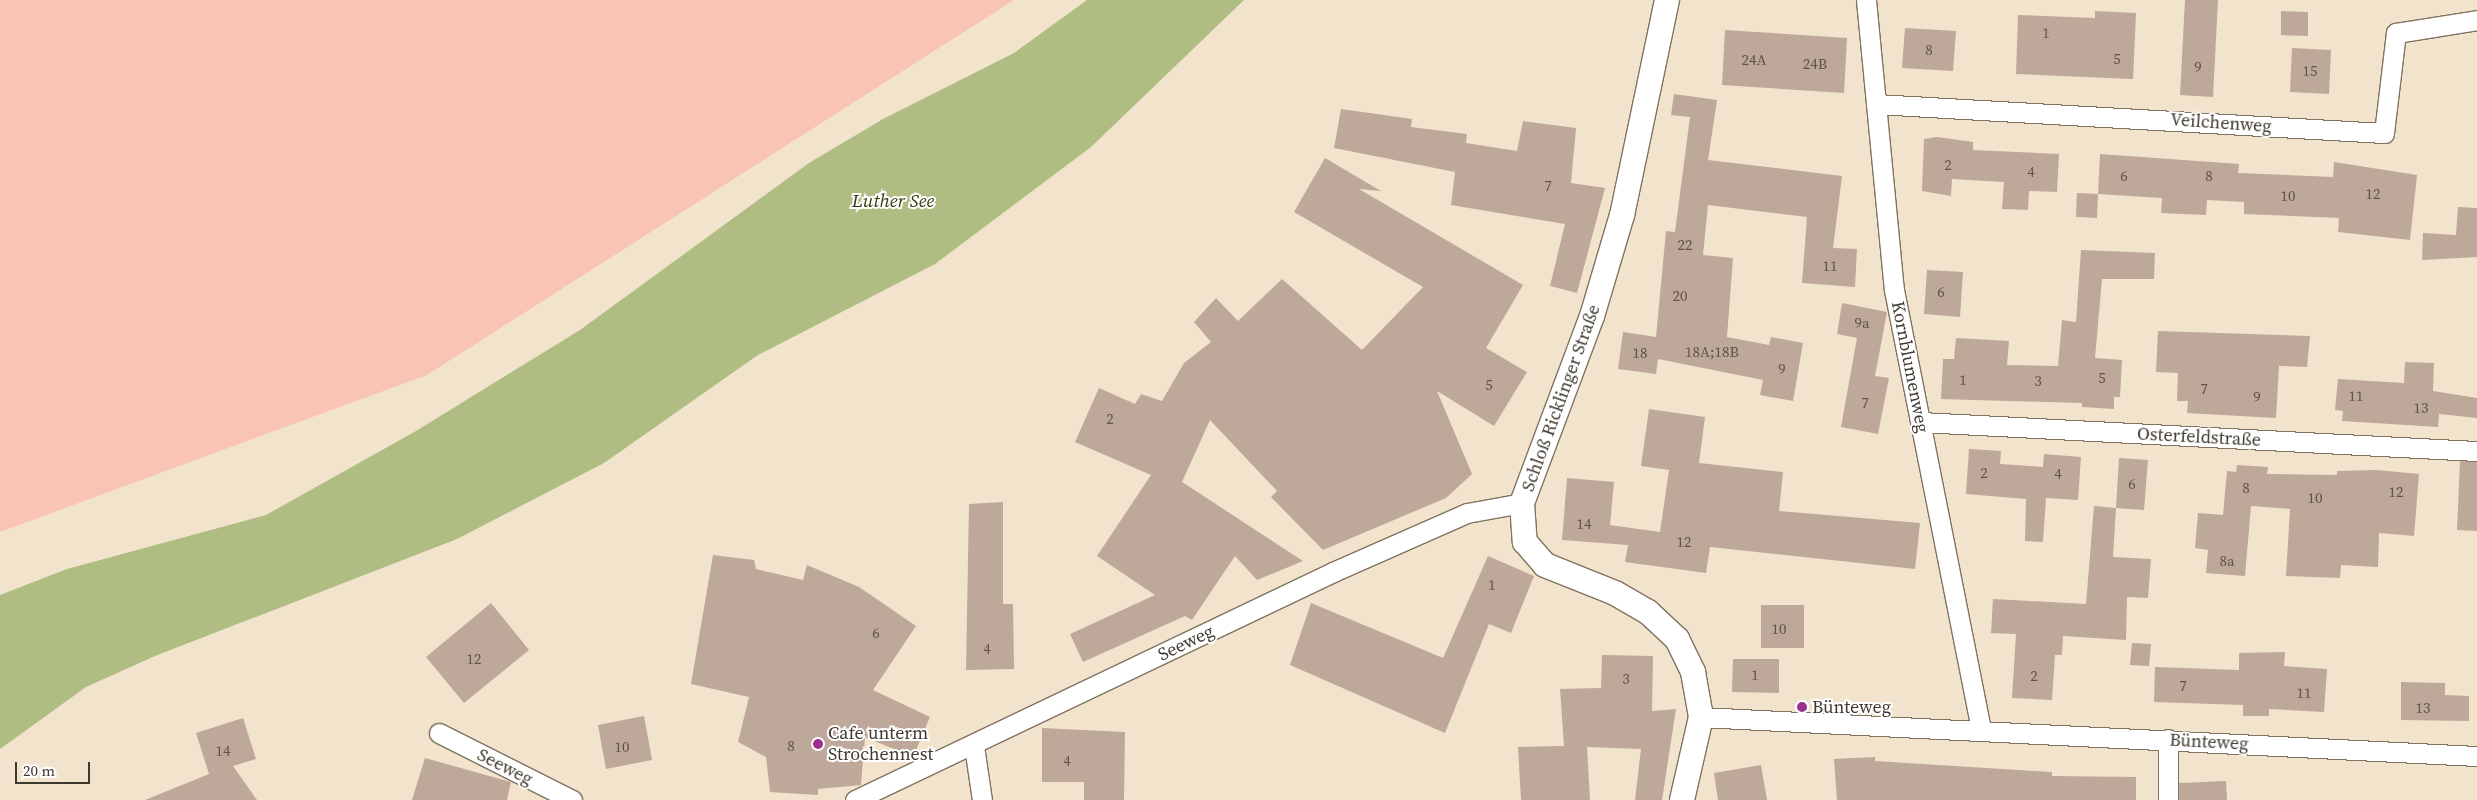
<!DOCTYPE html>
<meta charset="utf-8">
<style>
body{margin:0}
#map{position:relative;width:2477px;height:800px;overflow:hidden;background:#f2e3cd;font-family:"Source Serif 4",serif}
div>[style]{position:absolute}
.green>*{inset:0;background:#fac4b5}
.water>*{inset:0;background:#b0bd82}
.building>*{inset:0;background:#bea899}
.roads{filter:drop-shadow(1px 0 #80725f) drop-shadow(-1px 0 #80725f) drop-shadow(0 1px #80725f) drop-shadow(0 -1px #80725f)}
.minor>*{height:19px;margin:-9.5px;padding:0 9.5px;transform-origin:9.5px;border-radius:9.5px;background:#fff}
.tertiary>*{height:24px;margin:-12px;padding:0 12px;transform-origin:12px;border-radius:12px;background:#fff}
.dots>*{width:14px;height:14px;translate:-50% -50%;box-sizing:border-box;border:2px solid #fff;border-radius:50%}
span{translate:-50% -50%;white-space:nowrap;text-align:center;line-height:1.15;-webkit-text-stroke:4px #fff;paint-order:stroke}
.number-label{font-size:15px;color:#5e544a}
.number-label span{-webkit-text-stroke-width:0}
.street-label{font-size:18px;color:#3e382f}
.poi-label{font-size:18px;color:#3e382f}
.left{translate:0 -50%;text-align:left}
.water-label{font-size:19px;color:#343c0f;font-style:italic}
.scale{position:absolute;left:15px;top:762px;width:75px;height:22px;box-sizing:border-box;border:2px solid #3e382f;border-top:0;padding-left:6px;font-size:15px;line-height:18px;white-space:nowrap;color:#3e382f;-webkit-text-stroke:4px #fff;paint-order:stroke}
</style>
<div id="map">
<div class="green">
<i style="clip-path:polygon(0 0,1014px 0,427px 375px,0 532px)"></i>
</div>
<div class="water">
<i style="clip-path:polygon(1087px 0,1244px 0,1091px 147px,935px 264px,758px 355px,604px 463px,457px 539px,155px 656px,86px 687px,0 749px,0 595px,67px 569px,266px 515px,416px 431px,580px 330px,809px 163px,883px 119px,1014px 53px)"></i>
</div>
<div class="building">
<i style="clip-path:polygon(2185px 0,2218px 0,2213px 97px,2180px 95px)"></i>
<i style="clip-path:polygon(2095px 11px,2136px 13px,2133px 79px,2016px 74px,2018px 15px,2095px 18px)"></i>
<i style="clip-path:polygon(2281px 11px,2308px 12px,2308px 36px,2281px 35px)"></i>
<i style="clip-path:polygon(1905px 28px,1956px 31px,1953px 71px,1902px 68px)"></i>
<i style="clip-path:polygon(1725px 30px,1847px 38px,1844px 93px,1722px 85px)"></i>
<i style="clip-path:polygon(2292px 48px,2331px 50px,2329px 94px,2290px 92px)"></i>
<i style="clip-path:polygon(1674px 94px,1717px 100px,1708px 160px,1842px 176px,1833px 248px,1857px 249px,1855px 287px,1802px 283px,1807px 217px,1708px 205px,1703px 255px,1733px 258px,1727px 337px,1769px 345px,1771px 337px,1803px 343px,1793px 401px,1760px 395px,1763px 380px,1658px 359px,1656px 374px,1618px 369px,1623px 332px,1656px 337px,1666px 231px,1675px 232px,1690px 117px,1671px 115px)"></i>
<i style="clip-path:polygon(1341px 109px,1412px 119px,1411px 127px,1467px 134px,1466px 143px,1517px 151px,1523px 121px,1576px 128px,1571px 183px,1605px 188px,1577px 293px,1550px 286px,1565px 224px,1451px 205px,1455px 172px,1334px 148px)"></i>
<i style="clip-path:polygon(1937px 137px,1973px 142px,1973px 150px,2059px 154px,2057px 192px,2029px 191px,2028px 210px,2002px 209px,2004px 182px,1952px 179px,1951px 196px,1922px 191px,1924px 139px)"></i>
<i style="clip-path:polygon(2100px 154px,2239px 164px,2238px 173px,2333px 177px,2334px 162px,2417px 175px,2410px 240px,2338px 232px,2339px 218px,2244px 214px,2244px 202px,2207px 200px,2206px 215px,2161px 213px,2162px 198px,2098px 194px)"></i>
<i style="clip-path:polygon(1325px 158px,1381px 191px,1359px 189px,1523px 285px,1486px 348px,1527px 372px,1494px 426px,1437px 391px,1472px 474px,1446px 498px,1323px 550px,1271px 497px,1277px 491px,1210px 420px,1182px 482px,1303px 561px,1257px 580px,1235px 556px,1192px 620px,1185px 616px,1083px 662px,1070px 634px,1155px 595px,1097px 556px,1151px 475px,1075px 442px,1099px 388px,1135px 404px,1141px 394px,1162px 401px,1184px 363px,1211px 342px,1194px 322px,1216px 298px,1238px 321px,1282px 279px,1362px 350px,1423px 287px,1294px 212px)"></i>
<i style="clip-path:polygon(2077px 193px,2098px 194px,2097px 218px,2076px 217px)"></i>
<i style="clip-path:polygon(2458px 207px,2477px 208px,2477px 257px,2422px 260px,2423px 233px,2456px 235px)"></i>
<i style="clip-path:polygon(2081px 250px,2155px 253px,2154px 279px,2102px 279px,2095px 358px,2122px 360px,2120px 397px,2114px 397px,2114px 409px,2082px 407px,2082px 403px,1941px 399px,1943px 359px,1954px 359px,1956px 338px,2009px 341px,2007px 365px,2058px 366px,2062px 320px,2076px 322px)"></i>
<i style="clip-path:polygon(1927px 270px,1963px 272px,1960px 317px,1924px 314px)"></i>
<i style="clip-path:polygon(1842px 303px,1887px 312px,1875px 376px,1889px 378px,1878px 434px,1841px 427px,1857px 338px,1837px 334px)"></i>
<i style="clip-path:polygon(2158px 331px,2310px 336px,2307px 367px,2279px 366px,2276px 418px,2187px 413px,2188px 401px,2177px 401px,2178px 373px,2156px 372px)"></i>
<i style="clip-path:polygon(2405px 362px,2434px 363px,2433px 391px,2477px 398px,2477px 418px,2439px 414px,2438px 427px,2342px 421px,2343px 411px,2335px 410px,2338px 379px,2404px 383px)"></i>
<i style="clip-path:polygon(1649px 409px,1705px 417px,1699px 463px,1783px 472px,1779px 511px,1920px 523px,1915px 569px,1710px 547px,1706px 573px,1625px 562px,1628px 545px,1562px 540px,1567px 478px,1614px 482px,1610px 525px,1660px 532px,1669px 470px,1641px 466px)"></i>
<i style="clip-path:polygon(1969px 449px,2001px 451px,2000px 464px,2043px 467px,2044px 454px,2081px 457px,2078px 500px,2046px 498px,2043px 542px,2025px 541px,2026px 499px,1966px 494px)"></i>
<i style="clip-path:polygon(2119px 458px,2148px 460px,2144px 510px,2116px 508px)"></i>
<i style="clip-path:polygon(2460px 461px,2477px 462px,2477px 531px,2457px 530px)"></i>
<i style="clip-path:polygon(2237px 465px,2268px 467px,2267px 474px,2337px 475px,2337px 471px,2377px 470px,2419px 474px,2414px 536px,2379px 533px,2378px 567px,2341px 565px,2340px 578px,2286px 576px,2290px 509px,2251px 506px,2245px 576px,2206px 573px,2208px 550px,2195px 548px,2198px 513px,2223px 515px,2227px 471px,2236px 472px)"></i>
<i style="clip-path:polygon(1003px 502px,1003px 604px,1013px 604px,1014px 669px,966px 670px,969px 504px)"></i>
<i style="clip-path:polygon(2094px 506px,2116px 508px,2113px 557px,2151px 559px,2148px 598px,2127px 597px,2126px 640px,2063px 636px,2062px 655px,2055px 655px,2052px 700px,2012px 698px,2016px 634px,1991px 633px,1993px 599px,2086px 604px)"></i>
<i style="clip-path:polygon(713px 555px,754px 560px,756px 569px,803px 580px,807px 565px,859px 587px,916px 626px,873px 690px,930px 717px,913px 757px,865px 737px,861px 785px,818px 789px,818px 795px,770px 792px,766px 757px,738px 742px,749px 697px,691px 684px)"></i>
<i style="clip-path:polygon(1488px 556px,1534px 576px,1511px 633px,1489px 624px,1445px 733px,1290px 665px,1311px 603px,1443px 658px)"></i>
<i style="clip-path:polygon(491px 603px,529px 650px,464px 703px,426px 657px)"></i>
<i style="clip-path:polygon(1761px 605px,1804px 605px,1804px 648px,1761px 648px)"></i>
<i style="clip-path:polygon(2132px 643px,2151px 644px,2149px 666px,2130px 665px)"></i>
<i style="clip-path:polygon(2285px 652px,2284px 666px,2327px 669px,2324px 712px,2269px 709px,2269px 716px,2243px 716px,2243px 705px,2154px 702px,2155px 667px,2239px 670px,2239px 653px)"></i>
<i style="clip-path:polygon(1602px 655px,1653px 656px,1652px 711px,1676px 709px,1662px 800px,1635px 800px,1641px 749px,1587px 747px,1590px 800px,1521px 800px,1518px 747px,1564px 746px,1560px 689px,1601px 688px)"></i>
<i style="clip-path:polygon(1733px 659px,1779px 659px,1779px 693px,1732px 692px)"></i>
<i style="clip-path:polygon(2401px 682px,2445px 683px,2445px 695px,2469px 696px,2469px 721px,2401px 720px)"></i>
<i style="clip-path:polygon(644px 716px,652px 760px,606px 769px,598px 725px)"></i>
<i style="clip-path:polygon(243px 718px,256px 759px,233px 766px,257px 800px,145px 800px,209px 774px,196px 733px)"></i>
<i style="clip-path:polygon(1042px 728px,1125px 732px,1124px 800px,1084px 800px,1084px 782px,1042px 782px)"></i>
<i style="clip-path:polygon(1875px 757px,1875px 761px,2052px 772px,2052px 776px,2136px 777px,2136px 800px,1837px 800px,1834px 759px)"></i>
<i style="clip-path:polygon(425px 758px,511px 782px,507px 800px,412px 800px)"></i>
<i style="clip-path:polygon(1761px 765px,1767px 800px,1718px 800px,1714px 773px)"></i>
<i style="clip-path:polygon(2226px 781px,2227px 800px,2179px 800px,2179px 783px)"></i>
</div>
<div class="roads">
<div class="minor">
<i style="left:1866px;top:0;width:291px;rotate:84.5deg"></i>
<i style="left:1894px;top:290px;width:449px;rotate:78.8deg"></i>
<i style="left:1876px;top:104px;width:509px;rotate:3.27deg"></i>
<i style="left:2384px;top:133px;width:101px;rotate:-83.2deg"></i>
<i style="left:2396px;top:33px;width:82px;rotate:-9.1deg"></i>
<i style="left:1921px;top:422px;width:557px;rotate:2.99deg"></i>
<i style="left:1701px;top:717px;width:777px;rotate:2.88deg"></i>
<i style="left:439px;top:733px;width:149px;rotate:26.7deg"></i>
<i style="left:974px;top:746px;width:55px;rotate:81.6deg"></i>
<i style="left:855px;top:800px;width:530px;rotate:-25.5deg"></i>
<i style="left:1333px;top:572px;width:146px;rotate:-23.8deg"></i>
<i style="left:1467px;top:513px;width:56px;rotate:-10.3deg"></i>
<i style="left:2168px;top:800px;width:61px;rotate:-90deg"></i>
</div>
<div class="tertiary">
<i style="left:1667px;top:0;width:220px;rotate:101.8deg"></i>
<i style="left:1622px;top:215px;width:105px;rotate:106.5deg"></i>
<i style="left:1592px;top:316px;width:200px;rotate:110.5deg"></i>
<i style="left:1522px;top:503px;width:39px;rotate:86deg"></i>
<i style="left:1525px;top:542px;width:30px;rotate:49deg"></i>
<i style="left:1545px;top:565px;width:75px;rotate:21.8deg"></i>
<i style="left:1615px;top:593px;width:38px;rotate:30deg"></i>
<i style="left:1648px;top:612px;width:40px;rotate:43deg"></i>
<i style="left:1677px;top:639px;width:37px;rotate:64deg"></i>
<i style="left:1693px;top:672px;width:46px;rotate:79.9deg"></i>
<i style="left:1701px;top:717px;width:85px;rotate:102.9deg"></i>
</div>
</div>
<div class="dots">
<i style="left:1802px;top:707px;background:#9c2f90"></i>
<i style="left:818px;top:744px;background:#9c2f90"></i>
</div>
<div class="number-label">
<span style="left:2046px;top:33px">1</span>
<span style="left:1929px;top:50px">8</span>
<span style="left:2117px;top:59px">5</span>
<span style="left:1754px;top:60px">24A</span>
<span style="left:1815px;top:64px">24B</span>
<span style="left:2198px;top:67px">9</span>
<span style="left:2310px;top:71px">15</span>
<span style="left:1948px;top:165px">2</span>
<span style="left:2031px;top:172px">4</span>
<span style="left:2124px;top:176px">6</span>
<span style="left:2209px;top:176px">8</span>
<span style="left:1548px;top:186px">7</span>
<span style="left:2373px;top:194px">12</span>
<span style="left:2288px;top:196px">10</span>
<span style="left:1685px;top:245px">22</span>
<span style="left:1830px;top:266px">11</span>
<span style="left:1941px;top:292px">6</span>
<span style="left:1680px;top:296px">20</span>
<span style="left:1862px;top:323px">9a</span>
<span style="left:1712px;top:352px">18A;18B</span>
<span style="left:1640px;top:353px">18</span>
<span style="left:1782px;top:369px">9</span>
<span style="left:2102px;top:378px">5</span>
<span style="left:1963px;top:380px">1</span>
<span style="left:2038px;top:381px">3</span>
<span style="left:1489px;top:385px">5</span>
<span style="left:2204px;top:389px">7</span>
<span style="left:2356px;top:396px">11</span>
<span style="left:2257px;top:397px">9</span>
<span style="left:1865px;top:403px">7</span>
<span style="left:2421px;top:408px">13</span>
<span style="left:1110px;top:419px">2</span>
<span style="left:1984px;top:473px">2</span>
<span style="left:2058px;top:474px">4</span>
<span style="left:2132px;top:484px">6</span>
<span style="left:2246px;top:488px">8</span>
<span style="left:2396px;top:492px">12</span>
<span style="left:2315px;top:498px">10</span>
<span style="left:1584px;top:524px">14</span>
<span style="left:1684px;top:542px">12</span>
<span style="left:2227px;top:561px">8a</span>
<span style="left:1492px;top:585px">1</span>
<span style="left:1779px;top:629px">10</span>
<span style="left:876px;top:633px">6</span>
<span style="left:987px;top:649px">4</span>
<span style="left:474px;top:659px">12</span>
<span style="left:1755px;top:675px">1</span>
<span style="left:2034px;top:676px">2</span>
<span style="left:1626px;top:679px">3</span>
<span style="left:2183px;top:686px">7</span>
<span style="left:2304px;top:693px">11</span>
<span style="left:2423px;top:708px">13</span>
<span style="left:791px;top:746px">8</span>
<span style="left:622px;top:747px">10</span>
<span style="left:223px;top:751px">14</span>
<span style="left:1067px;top:761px">4</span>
</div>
<div class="street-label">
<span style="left:2221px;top:123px;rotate:4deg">Veilchenweg</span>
<span style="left:1910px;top:367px;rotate:79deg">Kornblumenweg</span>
<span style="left:1561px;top:398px;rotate:-70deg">Schloß Ricklinger Straße</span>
<span style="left:2199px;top:437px;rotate:3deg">Osterfeldstraße</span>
<span style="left:1186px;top:643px;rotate:-26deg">Seeweg</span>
<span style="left:2209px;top:742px;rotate:3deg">Bünteweg</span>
<span style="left:505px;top:767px;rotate:27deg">Seeweg</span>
</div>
<div class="poi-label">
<span class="left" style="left:1812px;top:707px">Bünteweg</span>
<span class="left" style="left:828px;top:744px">Cafe unterm<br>Strochennest</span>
</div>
<div class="water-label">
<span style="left:893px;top:201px">Luther See</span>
</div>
<div class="scale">20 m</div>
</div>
